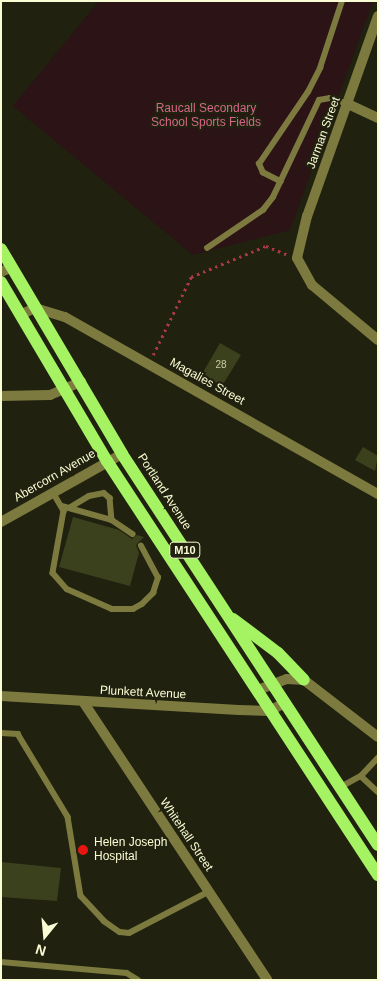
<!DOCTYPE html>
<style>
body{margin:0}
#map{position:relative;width:379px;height:981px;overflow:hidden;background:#20210f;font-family:Arial,sans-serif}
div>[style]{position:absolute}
.green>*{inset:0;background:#2b1316}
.building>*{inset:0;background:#3c411d}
.path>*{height:2.5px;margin-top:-1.25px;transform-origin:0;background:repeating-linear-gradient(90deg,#ab3848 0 2.5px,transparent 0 6.5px)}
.lane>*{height:5.5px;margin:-2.75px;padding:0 2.75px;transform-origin:2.75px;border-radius:2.75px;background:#7c7a3e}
.street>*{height:10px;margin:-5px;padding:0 5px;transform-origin:5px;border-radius:5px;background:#7c7a3e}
.primary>*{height:12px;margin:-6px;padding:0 6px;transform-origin:6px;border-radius:6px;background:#a5f363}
.dots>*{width:14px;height:14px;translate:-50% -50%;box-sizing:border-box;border:2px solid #20210f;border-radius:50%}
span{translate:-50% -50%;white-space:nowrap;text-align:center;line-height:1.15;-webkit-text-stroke:4.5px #20210f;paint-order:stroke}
.number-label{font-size:10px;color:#cacda6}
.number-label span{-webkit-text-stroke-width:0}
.shield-label span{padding:1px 4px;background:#20210f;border:1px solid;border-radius:4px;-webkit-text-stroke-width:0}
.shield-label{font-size:11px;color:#fafcd3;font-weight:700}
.park-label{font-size:12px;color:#d6658a}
.street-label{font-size:12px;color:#fafcd3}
.poi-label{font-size:12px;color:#fafcd3}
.left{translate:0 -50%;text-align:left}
.frame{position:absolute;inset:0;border:2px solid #fafcd3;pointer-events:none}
.north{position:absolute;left:20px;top:911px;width:50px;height:50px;-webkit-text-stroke:4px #20210f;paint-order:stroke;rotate:197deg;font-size:14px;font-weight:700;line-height:20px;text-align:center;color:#fafcd3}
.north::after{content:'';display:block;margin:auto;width:18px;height:22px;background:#fafcd3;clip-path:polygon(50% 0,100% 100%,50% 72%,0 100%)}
</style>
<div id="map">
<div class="green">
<i style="clip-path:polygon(99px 1px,373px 1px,290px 230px,193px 255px,13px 106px)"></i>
</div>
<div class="building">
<i style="clip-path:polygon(220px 343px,241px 355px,222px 386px,202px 374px)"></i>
<i style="clip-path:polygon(363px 447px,378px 456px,375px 471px,355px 460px)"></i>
<i style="clip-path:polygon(73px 517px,119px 530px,132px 539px,137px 535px,144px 537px,136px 545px,139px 553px,130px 586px,59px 567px)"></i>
<i style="clip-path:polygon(1px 862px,61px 868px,57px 901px,1px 897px)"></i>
</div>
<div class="path">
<i style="left:153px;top:355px;width:87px;rotate:-64deg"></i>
<i style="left:191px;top:277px;width:81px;rotate:-22.5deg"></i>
<i style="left:266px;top:246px;width:24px;rotate:22deg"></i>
</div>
<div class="lane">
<i style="left:281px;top:182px;width:20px;rotate:-153deg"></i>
<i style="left:263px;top:173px;width:10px;rotate:-114deg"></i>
<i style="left:259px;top:164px;width:87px;rotate:-55.8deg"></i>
<i style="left:308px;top:92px;width:27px;rotate:-63deg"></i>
<i style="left:320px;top:68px;width:71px;rotate:-71.8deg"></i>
<i style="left:207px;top:248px;width:68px;rotate:-34.2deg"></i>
<i style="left:263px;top:210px;width:16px;rotate:-52deg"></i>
<i style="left:273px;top:197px;width:107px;rotate:-64.6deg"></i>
<i style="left:319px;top:100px;width:11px;rotate:-10deg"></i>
<i style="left:330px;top:98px;width:19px;rotate:18deg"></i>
<i style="left:53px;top:492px;width:22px;rotate:60deg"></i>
<i style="left:64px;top:511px;width:63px;rotate:100.1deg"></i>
<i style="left:53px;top:573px;width:21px;rotate:49deg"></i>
<i style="left:67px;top:589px;width:49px;rotate:24deg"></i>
<i style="left:112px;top:609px;width:21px"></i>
<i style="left:133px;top:609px;width:10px;rotate:-29deg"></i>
<i style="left:142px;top:604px;width:16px;rotate:-45deg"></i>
<i style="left:153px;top:593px;width:16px;rotate:-72deg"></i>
<i style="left:158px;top:578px;width:36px;rotate:-118deg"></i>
<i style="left:62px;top:506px;width:52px;rotate:15.6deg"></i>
<i style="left:112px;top:520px;width:25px;rotate:34deg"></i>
<i style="left:69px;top:508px;width:23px;rotate:-31deg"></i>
<i style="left:89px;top:496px;width:15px;rotate:-11deg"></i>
<i style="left:104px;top:493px;width:8px;rotate:40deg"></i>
<i style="left:110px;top:498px;width:22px;rotate:85deg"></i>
<i style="left:1px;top:733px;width:17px;rotate:3deg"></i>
<i style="left:18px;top:734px;width:97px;rotate:58.9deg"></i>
<i style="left:68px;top:817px;width:80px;rotate:80.7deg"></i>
<i style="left:81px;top:896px;width:34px;rotate:47deg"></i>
<i style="left:104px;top:921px;width:19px;rotate:35deg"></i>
<i style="left:120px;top:932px;width:9px;rotate:6deg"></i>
<i style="left:129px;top:933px;width:89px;rotate:-27.4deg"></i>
<i style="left:361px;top:776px;width:25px;rotate:-47deg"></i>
<i style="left:339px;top:788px;width:25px;rotate:-29deg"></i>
<i style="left:361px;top:776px;width:23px;rotate:43deg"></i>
<i style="left:1px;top:962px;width:126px;rotate:5deg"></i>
<i style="left:127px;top:973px;width:13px;rotate:32deg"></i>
</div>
<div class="street">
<i style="left:378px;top:16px;width:212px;rotate:109.5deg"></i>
<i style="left:307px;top:216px;width:43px;rotate:103.4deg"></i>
<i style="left:297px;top:258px;width:31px;rotate:61deg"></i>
<i style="left:312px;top:285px;width:86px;rotate:39.8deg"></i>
<i style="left:348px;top:104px;width:33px;rotate:25deg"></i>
<i style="left:1px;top:272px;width:12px;rotate:-24deg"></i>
<i style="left:20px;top:315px;width:17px;rotate:-25deg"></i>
<i style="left:35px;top:308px;width:31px;rotate:17deg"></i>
<i style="left:65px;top:317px;width:360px;rotate:29.5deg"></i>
<i style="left:1px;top:396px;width:49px;rotate:-1.2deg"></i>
<i style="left:50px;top:395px;width:34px;rotate:-23deg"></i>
<i style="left:1px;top:522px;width:139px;rotate:-29.3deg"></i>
<i style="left:258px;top:690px;width:31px;rotate:-21deg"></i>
<i style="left:287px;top:679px;width:17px;rotate:3deg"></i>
<i style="left:304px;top:680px;width:93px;rotate:37.6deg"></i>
<i style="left:1px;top:696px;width:238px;rotate:3.4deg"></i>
<i style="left:239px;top:710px;width:30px;rotate:2deg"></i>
<i style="left:269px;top:711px;width:16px;rotate:-27deg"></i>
<i style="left:84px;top:703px;width:332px;rotate:56.5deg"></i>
</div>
<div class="primary">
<i style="left:1px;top:249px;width:238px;rotate:59.4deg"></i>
<i style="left:122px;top:454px;width:467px;rotate:56.8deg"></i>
<i style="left:1px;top:282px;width:208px;rotate:59.4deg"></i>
<i style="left:107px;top:461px;width:495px;rotate:56.8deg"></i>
<i style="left:233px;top:619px;width:56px;rotate:37.1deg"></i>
<i style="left:278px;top:653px;width:37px;rotate:46deg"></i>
</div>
<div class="dots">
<i style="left:83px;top:850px;background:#e81612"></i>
</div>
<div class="number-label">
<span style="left:221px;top:365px">28</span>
</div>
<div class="shield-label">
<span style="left:185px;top:550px">M10</span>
</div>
<div class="park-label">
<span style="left:206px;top:116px">Raucall Secondary<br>School Sports Fields</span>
</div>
<div class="street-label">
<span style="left:324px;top:133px;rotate:-70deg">Jarman Street</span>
<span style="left:207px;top:382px;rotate:29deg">Magalies Street</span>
<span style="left:55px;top:476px;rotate:-30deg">Abercorn Avenue</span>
<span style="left:164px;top:492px;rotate:57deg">Portland Avenue</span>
<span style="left:143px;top:693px;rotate:3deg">Plunkett Avenue</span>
<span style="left:186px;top:835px;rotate:56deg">Whitehall Street</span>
</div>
<div class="poi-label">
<span class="left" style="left:94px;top:850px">Helen Joseph<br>Hospital</span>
</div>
<div class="frame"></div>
<div class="north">N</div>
</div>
